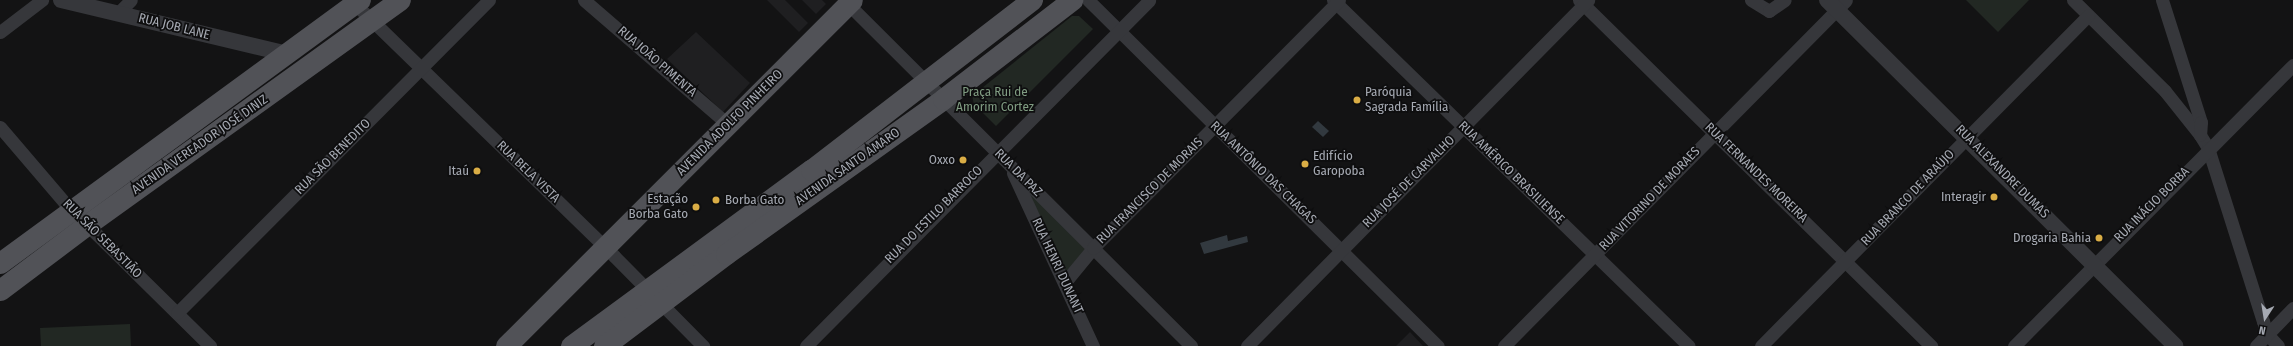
<!DOCTYPE html>
<meta charset="utf-8">
<style>
body{margin:0}
#map{position:relative;width:2293px;height:346px;overflow:hidden;background:#131314;font-family:"Fira Sans Condensed",sans-serif}
div>[style]{position:absolute}
.built>*{inset:0;background:#1f1f21}
.green>*{inset:0;background:#222823}
.water>*{inset:0;background:#32393f}
.minor>*{height:13px;margin:-6.5px;padding:0 6.5px;transform-origin:6.5px;border-radius:6.5px;background:#36373b}
.tertiary>*{height:16px;margin:-8px;padding:0 8px;transform-origin:8px;border-radius:8px;background:#36373b}
.primary>*{height:21px;margin:-10.5px;padding:0 10.5px;transform-origin:10.5px;border-radius:10.5px;background:#515257}
.dots>*{width:11px;height:11px;translate:-50% -50%;box-sizing:border-box;border:2px solid #0e0e0f;border-radius:50%}
span{translate:-50% -50%;white-space:nowrap;text-align:center;line-height:1.15;-webkit-text-stroke:3.5px #0e0e0f;paint-order:stroke}
.street-label{font-size:13px;color:#a6aab3}
.park-label{font-size:13px;color:#809c82}
.poi-label{font-size:13px;color:#a6aab3}
.left{translate:0 -50%;text-align:left}
.right{translate:-100% -50%;text-align:right}
.north{position:absolute;left:2245px;top:298px;width:40px;height:40px;-webkit-text-stroke:3px #0e0e0f;paint-order:stroke;rotate:192deg;font-size:11px;font-weight:700;line-height:16px;text-align:center;color:#a6aab3}
.north::after{content:'';display:block;margin:auto;width:14px;height:18px;background:#a6aab3;clip-path:polygon(50% 0,100% 100%,50% 72%,0 100%)}
</style>
<div id="map">
<div class="built">
<i style="clip-path:polygon(767px 0,785px 0,808px 23px,799px 32px)"></i>
<i style="clip-path:polygon(802px 0,822px 0,826px 4px,816px 14px)"></i>
<i style="clip-path:polygon(696px 32px,750px 83px,723px 112px,667px 59px)"></i>
<i style="clip-path:polygon(1410px 332px,1423px 346px,1396px 346px)"></i>
</div>
<div class="green">
<i style="clip-path:polygon(1966px 0,2029px 0,1998px 32px)"></i>
<i style="clip-path:polygon(1072px 16px,1079px 16px,1093px 29px,996px 126px,974px 104px,972px 96px)"></i>
<i style="clip-path:polygon(1026px 185px,1089px 248px,1065px 278px)"></i>
<i style="clip-path:polygon(130px 324px,131px 346px,41px 346px,40px 328px)"></i>
</div>
<div class="water">
<i style="clip-path:polygon(1318px 121px,1329px 131px,1323px 137px,1312px 127px)"></i>
<i style="clip-path:polygon(1227px 235px,1228px 241px,1247px 236px,1248px 242px,1204px 254px,1200px 243px)"></i>
</div>
<div class="minor">
<i style="left:351px;top:0;width:367px;rotate:44.2deg"></i>
<i style="left:614px;top:256px;width:127px;rotate:45.3deg"></i>
<i style="left:584px;top:0;width:191px;rotate:40.8deg"></i>
<i style="left:844px;top:0;width:490px;rotate:44.9deg"></i>
<i style="left:1088px;top:0;width:492px;rotate:44.7deg"></i>
<i style="left:1333px;top:0;width:496px;rotate:44.2deg"></i>
<i style="left:1579px;top:0;width:494px;rotate:44.5deg"></i>
<i style="left:1751px;top:0;width:21px;rotate:31deg"></i>
<i style="left:1769px;top:11px;width:19px;rotate:-35deg"></i>
<i style="left:2073px;top:0;width:129px;rotate:44.7deg"></i>
<i style="left:2165px;top:91px;width:56px;rotate:51.5deg"></i>
<i style="left:2200px;top:135px;width:15px;rotate:58deg"></i>
<i style="left:2208px;top:148px;width:182px;rotate:72.4deg"></i>
<i style="left:2263px;top:321px;width:14px;rotate:73deg"></i>
<i style="left:2267px;top:334px;width:16px;rotate:47deg"></i>
<i style="left:2162px;top:0;width:128px;rotate:72.3deg"></i>
<i style="left:2201px;top:122px;width:13px;rotate:94deg"></i>
<i style="left:118px;top:13px;width:18px;rotate:-45deg"></i>
<i style="left:0;top:32px;width:53px;rotate:-37.3deg"></i>
<i style="left:0;top:127px;width:100px;rotate:49.5deg"></i>
<i style="left:65px;top:203px;width:204px;rotate:44.6deg"></i>
<i style="left:1013px;top:173px;width:191px;rotate:65.2deg"></i>
<i style="left:1065px;top:282px;width:44px;rotate:-50.5deg"></i>
<i style="left:1093px;top:248px;width:349px;rotate:-45.2deg"></i>
<i style="left:177px;top:313px;width:442px;rotate:-45.1deg"></i>
<i style="left:806px;top:346px;width:487px;rotate:-45.2deg"></i>
<i style="left:1247px;top:346px;width:486px;rotate:-45.4deg"></i>
<i style="left:1504px;top:346px;width:486px;rotate:-45.3deg"></i>
<i style="left:1761px;top:346px;width:465px;rotate:-45.3deg"></i>
<i style="left:2014px;top:346px;width:396px;rotate:-45.2deg"></i>
<i style="left:2256px;top:346px;width:53px;rotate:-45.8deg"></i>
</div>
<div class="tertiary">
<i style="left:61px;top:0;width:232px;rotate:13.4deg"></i>
<i style="left:1827px;top:0;width:491px;rotate:44.8deg"></i>
</div>
<div class="primary">
<i style="left:0;top:263px;width:446px;rotate:-36.2deg"></i>
<i style="left:0;top:290px;width:110px;rotate:-36.9deg"></i>
<i style="left:88px;top:224px;width:384px;rotate:-35.7deg"></i>
<i style="left:506px;top:346px;width:489px;rotate:-45deg"></i>
<i style="left:571px;top:346px;width:298px;rotate:-36.3deg"></i>
<i style="left:811px;top:170px;width:279px;rotate:-37.6deg"></i>
<i style="left:604px;top:346px;width:153px;rotate:-37deg"></i>
<i style="left:726px;top:254px;width:267px;rotate:-35.5deg"></i>
<i style="left:943px;top:99px;width:163px;rotate:-37.5deg"></i>
</div>
<div class="dots">
<i style="left:1357px;top:100px;background:#daad45"></i>
<i style="left:963px;top:160px;background:#daad45"></i>
<i style="left:1305px;top:164px;background:#daad45"></i>
<i style="left:477px;top:171px;background:#daad45"></i>
<i style="left:1994px;top:197px;background:#daad45"></i>
<i style="left:716px;top:200px;background:#daad45"></i>
<i style="left:696px;top:207px;background:#daad45"></i>
<i style="left:2099px;top:238px;background:#daad45"></i>
</div>
<div class="street-label">
<span style="left:174px;top:27px;rotate:14deg">RUA JOB LANE</span>
<span style="left:657px;top:62px;rotate:41deg">RUA JOÃO PIMENTA</span>
<span style="left:730px;top:123px;rotate:-45deg">AVENIDA ADOLFO PINHEIRO</span>
<span style="left:200px;top:145px;rotate:-35deg">AVENIDA VEREADOR JOSÉ DINIZ</span>
<span style="left:333px;top:157px;rotate:-45deg">RUA SÃO BENEDITO</span>
<span style="left:848px;top:167px;rotate:-35deg">AVENIDA SANTO AMARO</span>
<span style="left:528px;top:172px;rotate:44deg">RUA BELA VISTA</span>
<span style="left:2002px;top:172px;rotate:45deg">RUA ALEXANDRE DUMAS</span>
<span style="left:1018px;top:173px;rotate:45deg">RUA DA PAZ</span>
<span style="left:1263px;top:173px;rotate:44deg">RUA ANTÔNIO DAS CHAGAS</span>
<span style="left:1511px;top:173px;rotate:44deg">RUA AMÉRICO BRASILIENSE</span>
<span style="left:1756px;top:173px;rotate:44deg">RUA FERNANDES MOREIRA</span>
<span style="left:1409px;top:182px;rotate:-45deg">RUA JOSÉ DE CARVALHO</span>
<span style="left:1150px;top:191px;rotate:-45deg">RUA FRANCISCO DE MORAIS</span>
<span style="left:1908px;top:198px;rotate:-46deg">RUA BRANCO DE ARAÚJO</span>
<span style="left:1650px;top:199px;rotate:-46deg">RUA VITORINO DE MORAES</span>
<span style="left:2152px;top:205px;rotate:-45deg">RUA INÁCIO BORBA</span>
<span style="left:934px;top:215px;rotate:-45deg">RUA DO ESTILO BARROCO</span>
<span style="left:102px;top:239px;rotate:45deg">RUA SÃO SEBASTIÃO</span>
<span style="left:1057px;top:266px;rotate:65deg">RUA HENRI DUNANT</span>
</div>
<div class="park-label">
<span style="left:995px;top:100px">Praça Rui de<br>Amorim Cortez</span>
</div>
<div class="poi-label">
<span class="left" style="left:1365px;top:100px">Paróquia<br>Sagrada Família</span>
<span class="left" style="left:1313px;top:164px">Edifício<br>Garopoba</span>
<span class="right" style="left:955px;top:160px">Oxxo</span>
<span class="right" style="left:469px;top:171px">Itaú</span>
<span class="right" style="left:1986px;top:197px">Interagir</span>
<span class="right" style="left:688px;top:207px">Estação<br>Borba Gato</span>
<span class="left" style="left:725px;top:200px">Borba Gato</span>
<span class="right" style="left:2091px;top:238px">Drogaria Bahia</span>
</div>
<div class="north">N</div>
</div>
